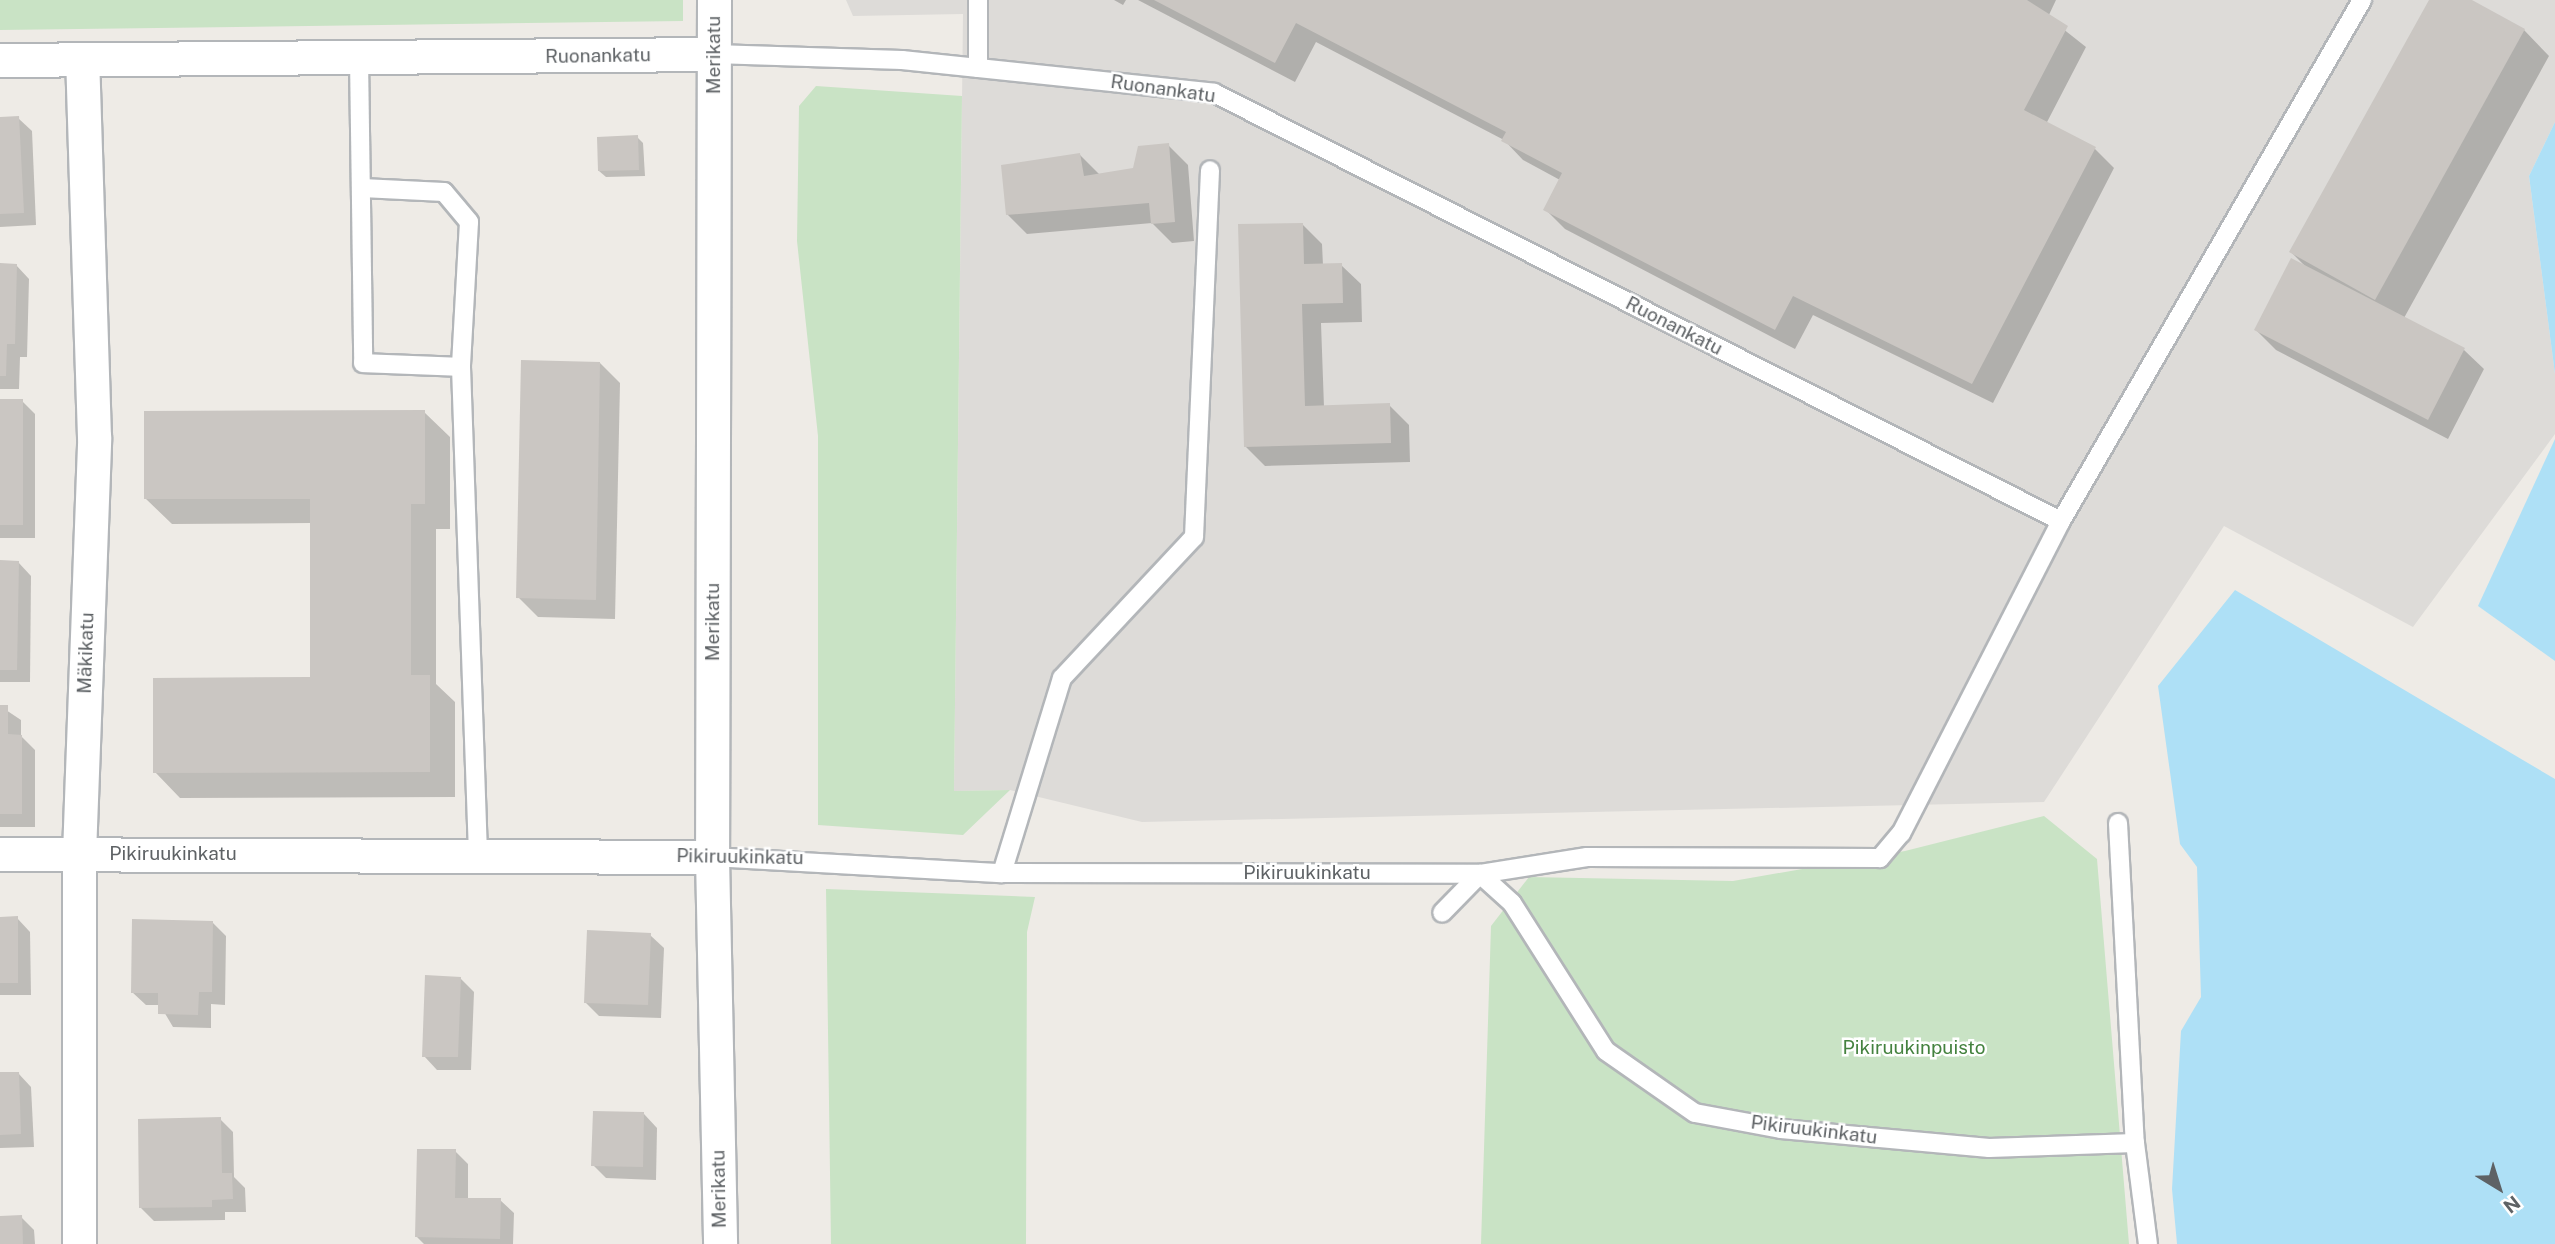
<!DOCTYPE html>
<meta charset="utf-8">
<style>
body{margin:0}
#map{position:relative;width:2555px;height:1244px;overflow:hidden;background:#eeebe6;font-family:"Public Sans",sans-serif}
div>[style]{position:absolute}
.industrial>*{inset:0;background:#dddbd8}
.green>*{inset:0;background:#c9e3c5}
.water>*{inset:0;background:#aee0f6}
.shadow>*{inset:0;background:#0003}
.building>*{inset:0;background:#cac6c2}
.roads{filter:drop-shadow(2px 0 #b3b6b9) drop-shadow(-2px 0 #b3b6b9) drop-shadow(0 2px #b3b6b9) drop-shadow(0 -2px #b3b6b9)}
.service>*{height:18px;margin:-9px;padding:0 9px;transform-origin:9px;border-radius:9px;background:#fff}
.minor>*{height:33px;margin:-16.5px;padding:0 16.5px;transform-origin:16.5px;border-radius:16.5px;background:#fff}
span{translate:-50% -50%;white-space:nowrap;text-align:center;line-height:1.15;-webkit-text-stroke:5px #fff;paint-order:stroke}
.street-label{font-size:19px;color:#5e6265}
.park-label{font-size:19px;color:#44823f}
.north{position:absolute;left:2464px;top:1153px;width:70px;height:70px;-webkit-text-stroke:5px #fff;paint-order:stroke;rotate:142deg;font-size:19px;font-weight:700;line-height:28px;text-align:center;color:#5e6265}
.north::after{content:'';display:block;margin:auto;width:24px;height:32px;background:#5e6265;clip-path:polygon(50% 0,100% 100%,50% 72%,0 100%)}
</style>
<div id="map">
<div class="industrial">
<i style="clip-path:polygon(846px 0,2555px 0,2555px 122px,2529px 176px,2555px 374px,2555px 434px,2413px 627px,2224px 526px,2044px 802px,1142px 822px,1010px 790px,954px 791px,963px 14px,853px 16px)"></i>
</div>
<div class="green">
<i style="clip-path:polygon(0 0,683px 0,683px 21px,0 30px)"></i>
<i style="clip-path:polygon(816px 86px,962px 96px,954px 791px,1010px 790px,963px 835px,818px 825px,818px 436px,797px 241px,799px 106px)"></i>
<i style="clip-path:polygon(2044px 816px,2097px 859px,2129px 1244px,1481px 1244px,1491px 926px,1529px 877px,1733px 881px,1905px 851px)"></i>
<i style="clip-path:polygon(826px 889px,1035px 897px,1027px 932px,1026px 1244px,831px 1244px)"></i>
</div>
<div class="water">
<i style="clip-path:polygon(2555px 122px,2555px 374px,2529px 176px)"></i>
<i style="clip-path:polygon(2555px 439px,2555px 661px,2478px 606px)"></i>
<i style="clip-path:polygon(2235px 590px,2555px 779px,2555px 1244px,2177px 1244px,2172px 1189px,2181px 1031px,2201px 997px,2197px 867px,2180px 844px,2158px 686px)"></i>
</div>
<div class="shadow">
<i style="clip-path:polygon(1114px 0,1126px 0,1123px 5px)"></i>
<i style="clip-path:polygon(1138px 0,2056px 0,2048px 17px,2086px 47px,2046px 124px,2095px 149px,2114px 168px,1993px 403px,1813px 315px,1795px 349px,1565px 229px,1545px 209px,1560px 180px,1523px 160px,1504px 140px,1316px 42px,1295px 82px)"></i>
<i style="clip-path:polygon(2431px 0,2469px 0,2524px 30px,2549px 56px,2404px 318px,2464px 350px,2484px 369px,2448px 439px,2276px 350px,2256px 330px,2307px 268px,2291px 252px)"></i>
<i style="clip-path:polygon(0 118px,18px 118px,32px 131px,36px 225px,0 227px)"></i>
<i style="clip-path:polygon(637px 137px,643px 143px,645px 176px,606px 177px,599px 171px)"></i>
<i style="clip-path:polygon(1168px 145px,1188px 165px,1194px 241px,1172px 243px,1152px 223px,1027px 234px,1007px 214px,1080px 155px,1100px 175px,1135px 170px)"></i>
<i style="clip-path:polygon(1302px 224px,1322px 244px,1323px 265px,1341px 265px,1361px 284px,1362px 322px,1321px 323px,1324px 407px,1389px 405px,1409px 425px,1410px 462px,1265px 466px,1245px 446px)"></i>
<i style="clip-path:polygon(0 265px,16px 265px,29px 279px,27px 357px,20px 357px,19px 389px,0 389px)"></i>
<i style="clip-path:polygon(600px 363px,620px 383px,615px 619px,538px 617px,518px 597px)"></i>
<i style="clip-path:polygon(0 401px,22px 401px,35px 414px,35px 538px,0 538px)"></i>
<i style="clip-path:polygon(424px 412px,450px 437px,450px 529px,436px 529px,436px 684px,455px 702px,455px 797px,180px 798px,155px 772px,312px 679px,311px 523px,172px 524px,146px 499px)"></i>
<i style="clip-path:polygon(0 562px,18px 562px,31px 576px,30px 682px,0 682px)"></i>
<i style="clip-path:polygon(0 706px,21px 720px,21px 736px,35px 750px,35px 827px,0 827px)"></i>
<i style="clip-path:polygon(0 918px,17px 918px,30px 932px,31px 995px,0 995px)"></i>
<i style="clip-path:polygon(213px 923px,226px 936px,225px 1005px,211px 1004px,211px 1028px,173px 1027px,160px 1005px,146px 1005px,132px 992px)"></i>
<i style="clip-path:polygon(650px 935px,664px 948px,661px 1018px,599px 1016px,586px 1003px)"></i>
<i style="clip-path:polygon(460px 978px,474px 992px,471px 1070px,437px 1070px,424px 1056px)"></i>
<i style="clip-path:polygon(18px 1073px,31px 1087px,34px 1147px,0 1148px,0 1074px)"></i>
<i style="clip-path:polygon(644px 1114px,657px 1128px,656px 1180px,606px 1178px,593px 1165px)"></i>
<i style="clip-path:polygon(220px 1119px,233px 1132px,234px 1177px,245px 1188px,246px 1212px,225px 1212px,225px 1220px,154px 1221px,141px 1208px)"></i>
<i style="clip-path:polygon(455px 1151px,468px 1164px,468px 1200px,500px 1200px,514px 1213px,513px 1244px,424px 1244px,417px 1237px)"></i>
<i style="clip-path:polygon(0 1217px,21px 1217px,34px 1230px,35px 1244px,0 1244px)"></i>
</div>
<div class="building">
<i style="clip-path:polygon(1154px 0,2027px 0,2068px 26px,2024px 110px,2096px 147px,1972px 384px,1793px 296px,1775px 330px,1543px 210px,1562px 173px,1501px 141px,1506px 132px,1296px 23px,1275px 63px)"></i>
<i style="clip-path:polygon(2429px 0,2472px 0,2525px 29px,2375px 300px,2289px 252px)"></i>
<i style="clip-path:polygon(19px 116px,24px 213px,0 214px,0 117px)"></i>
<i style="clip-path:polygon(638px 135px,639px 170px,598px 171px,597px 137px)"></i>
<i style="clip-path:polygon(1169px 143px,1175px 222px,1151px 224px,1149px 203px,1006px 215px,1001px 165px,1080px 153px,1084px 176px,1133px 168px,1138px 146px)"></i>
<i style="clip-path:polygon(1303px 223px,1304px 264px,1342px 263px,1343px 303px,1302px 304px,1305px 406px,1390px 403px,1391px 443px,1244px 447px,1238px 224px)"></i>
<i style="clip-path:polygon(2291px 258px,2465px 348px,2428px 420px,2254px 330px)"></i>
<i style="clip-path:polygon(0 263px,17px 264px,15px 344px,7px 344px,6px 376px,0 376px)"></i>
<i style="clip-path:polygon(521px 360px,600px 362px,596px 600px,516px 598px)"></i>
<i style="clip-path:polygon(0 399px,23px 399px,23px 525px,0 525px)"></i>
<i style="clip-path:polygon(425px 410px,425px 504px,411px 504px,411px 675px,430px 675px,430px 772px,153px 773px,153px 678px,310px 677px,310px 499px,144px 499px,144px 411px)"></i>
<i style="clip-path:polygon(0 560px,19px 561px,17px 670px,0 670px)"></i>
<i style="clip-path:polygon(0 705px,8px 705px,8px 734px,22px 735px,22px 814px,0 814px)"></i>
<i style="clip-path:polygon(18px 916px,18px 983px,0 983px,0 917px)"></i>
<i style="clip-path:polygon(132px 919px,213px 921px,212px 992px,199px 992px,198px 1015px,158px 1014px,158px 993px,131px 993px)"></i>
<i style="clip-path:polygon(587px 930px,651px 933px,648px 1005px,584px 1003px)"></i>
<i style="clip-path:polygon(425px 975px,461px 977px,458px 1057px,422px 1057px)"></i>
<i style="clip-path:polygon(0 1072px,19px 1072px,21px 1134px,0 1135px)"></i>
<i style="clip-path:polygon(593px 1111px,644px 1112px,643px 1167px,591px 1166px)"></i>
<i style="clip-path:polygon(221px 1117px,222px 1173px,232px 1173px,233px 1199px,212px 1200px,212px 1207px,139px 1208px,138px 1119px)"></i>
<i style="clip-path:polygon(417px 1149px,456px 1149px,455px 1198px,501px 1198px,500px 1239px,415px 1237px)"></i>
<i style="clip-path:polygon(22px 1215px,23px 1244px,0 1244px,0 1216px)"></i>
</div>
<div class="roads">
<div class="service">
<i style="left:714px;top:54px;width:188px;rotate:1.8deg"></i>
<i style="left:902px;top:60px;width:314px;rotate:6deg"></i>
<i style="left:1214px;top:93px;width:949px;rotate:26.81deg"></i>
<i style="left:2061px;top:521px;width:351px;rotate:117.1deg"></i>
<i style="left:1901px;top:833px;width:33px;rotate:130deg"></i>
<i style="left:1880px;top:858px;width:293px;rotate:-179.8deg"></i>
<i style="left:1587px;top:857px;width:108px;rotate:171deg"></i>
<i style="left:1480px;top:874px;width:54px;rotate:134.3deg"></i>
<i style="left:359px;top:58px;width:305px;rotate:89.2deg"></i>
<i style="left:363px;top:363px;width:98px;rotate:2.3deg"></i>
<i style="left:978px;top:68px;width:68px;rotate:-90deg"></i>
<i style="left:362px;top:188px;width:82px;rotate:2.8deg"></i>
<i style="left:444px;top:192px;width:39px;rotate:50deg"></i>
<i style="left:469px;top:222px;width:145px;rotate:93.2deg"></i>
<i style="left:461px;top:367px;width:487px;rotate:88deg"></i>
<i style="left:2061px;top:521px;width:602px;rotate:-59.98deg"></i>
<i style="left:2118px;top:823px;width:320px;rotate:87deg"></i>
<i style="left:712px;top:857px;width:290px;rotate:3.2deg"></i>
<i style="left:1002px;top:873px;width:478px;rotate:0.1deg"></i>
<i style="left:1480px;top:874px;width:43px;rotate:42.2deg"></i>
<i style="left:1512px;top:903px;width:175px;rotate:57.6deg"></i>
<i style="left:1606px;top:1051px;width:108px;rotate:34.9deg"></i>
<i style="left:1695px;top:1113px;width:87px;rotate:10.5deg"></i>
<i style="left:1781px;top:1129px;width:209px;rotate:5.2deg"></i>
<i style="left:1989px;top:1148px;width:146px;rotate:-2deg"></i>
<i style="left:2135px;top:1143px;width:102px;rotate:82.7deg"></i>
<i style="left:1002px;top:873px;width:204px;rotate:-72.9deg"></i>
<i style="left:1062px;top:678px;width:193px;rotate:-46.9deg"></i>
<i style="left:1194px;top:537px;width:367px;rotate:-87.5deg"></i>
</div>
<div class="minor">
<i style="left:714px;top:0;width:857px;rotate:90.13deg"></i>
<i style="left:712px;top:857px;width:387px;rotate:88.8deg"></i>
<i style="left:0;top:60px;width:714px;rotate:-0.48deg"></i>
<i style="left:0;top:854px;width:712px;rotate:0.24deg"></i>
<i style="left:79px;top:1244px;width:390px;rotate:-90deg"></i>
<i style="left:79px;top:854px;width:417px;rotate:-87.9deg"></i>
<i style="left:94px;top:437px;width:375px;rotate:-91.8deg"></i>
</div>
</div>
<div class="street-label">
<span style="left:714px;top:55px;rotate:-90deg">Merikatu</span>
<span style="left:598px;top:56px;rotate:-1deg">Ruonankatu</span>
<span style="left:1163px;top:89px;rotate:8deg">Ruonankatu</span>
<span style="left:1674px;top:326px;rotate:27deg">Ruonankatu</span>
<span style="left:713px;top:622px;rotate:-90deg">Merikatu</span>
<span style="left:86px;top:653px;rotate:-88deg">Mäkikatu</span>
<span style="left:173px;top:854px">Pikiruukinkatu</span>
<span style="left:740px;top:857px;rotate:1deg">Pikiruukinkatu</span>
<span style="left:1307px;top:873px">Pikiruukinkatu</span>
<span style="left:1814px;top:1130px;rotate:7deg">Pikiruukinkatu</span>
<span style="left:719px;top:1189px;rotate:-91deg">Merikatu</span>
</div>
<div class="park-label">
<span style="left:1914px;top:1048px">Pikiruukinpuisto</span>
</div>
<div class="north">N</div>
</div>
